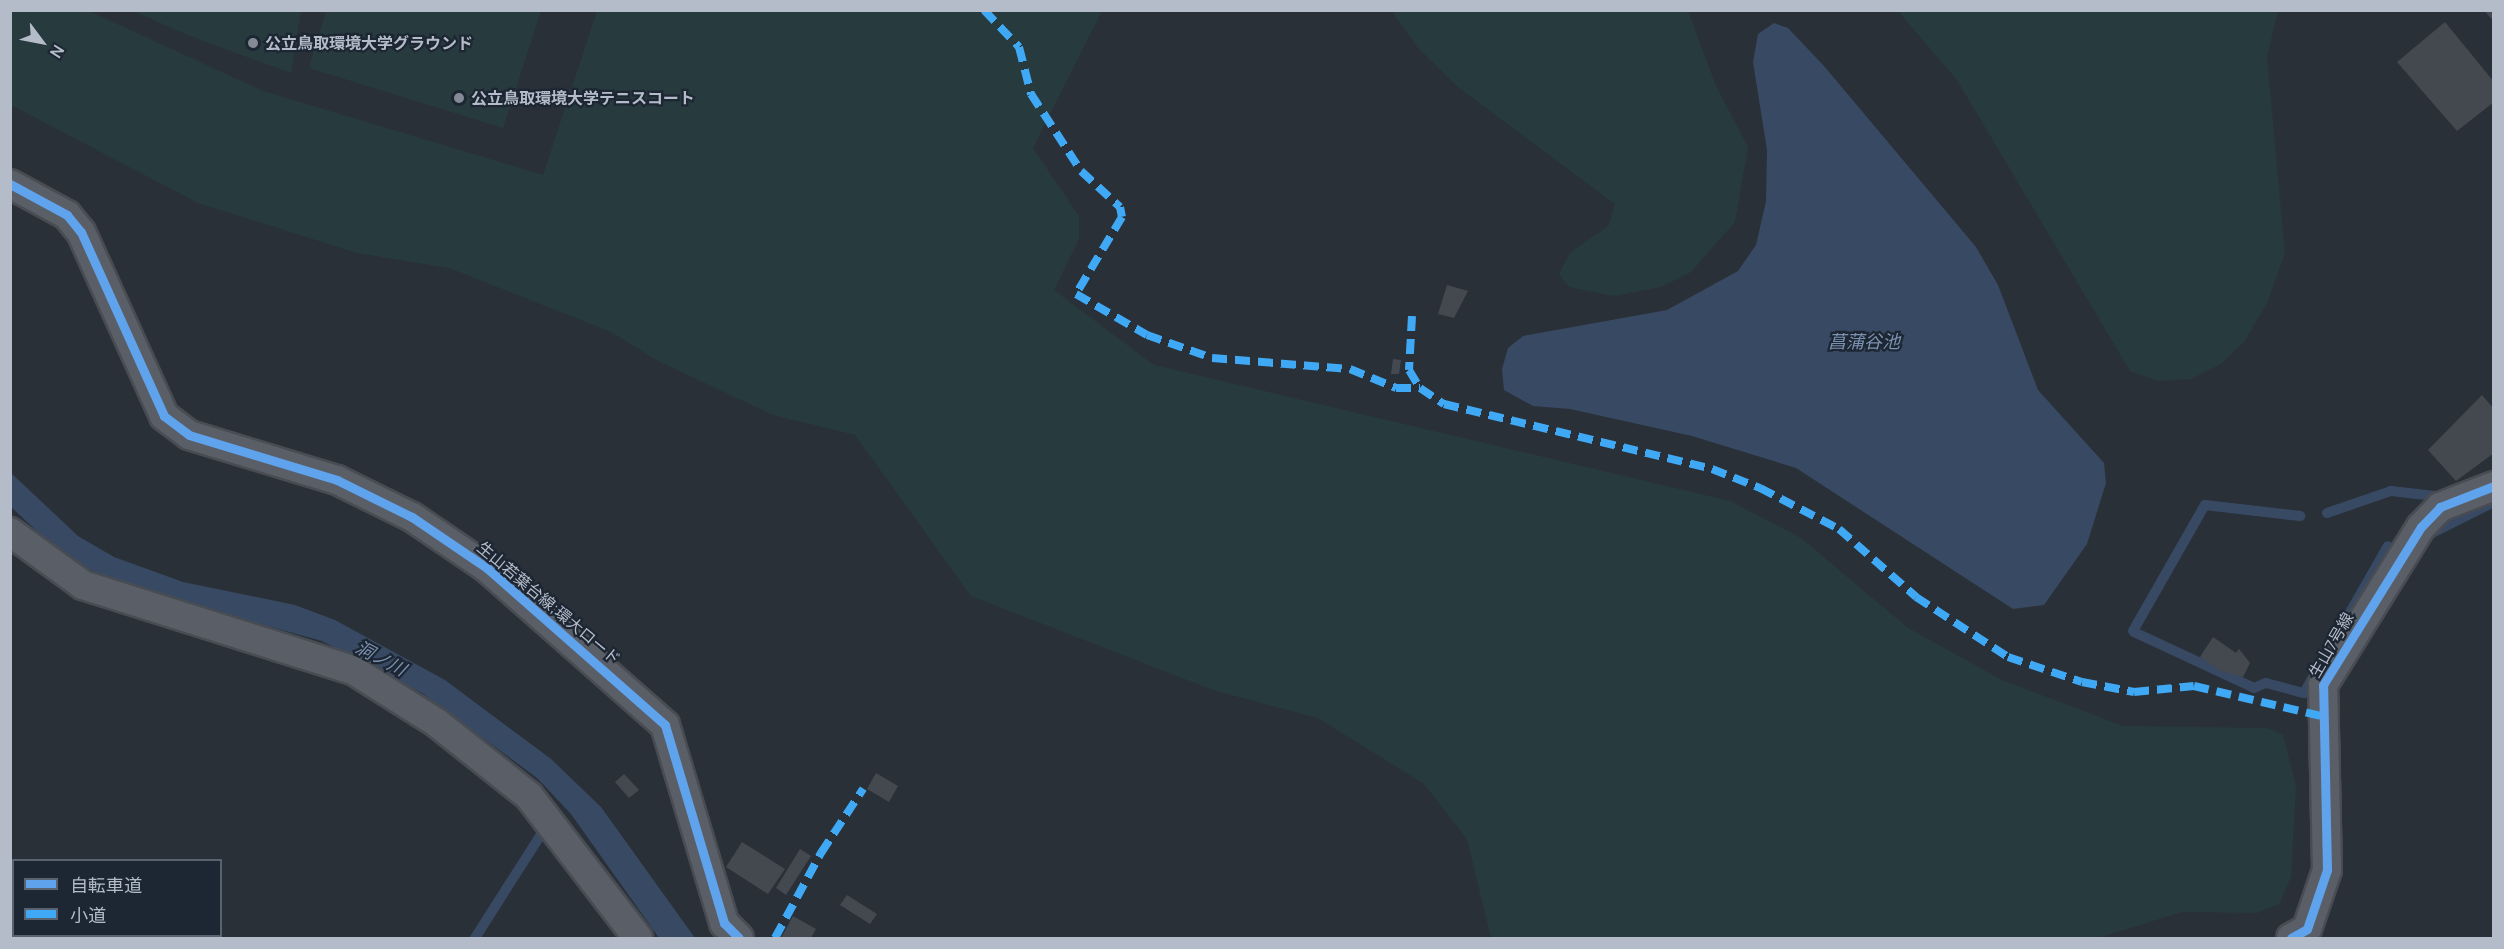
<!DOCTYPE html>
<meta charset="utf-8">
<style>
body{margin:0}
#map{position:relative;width:2504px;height:949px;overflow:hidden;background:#2a3038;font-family:Manrope,"Noto Sans JP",sans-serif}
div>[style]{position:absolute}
.green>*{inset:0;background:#273a3e}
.water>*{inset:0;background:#384963}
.stream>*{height:10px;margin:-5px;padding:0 5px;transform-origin:5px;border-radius:5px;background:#384963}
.building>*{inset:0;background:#444950}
.roads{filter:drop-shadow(2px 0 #484c53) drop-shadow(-2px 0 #484c53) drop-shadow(0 2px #484c53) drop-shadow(0 -2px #484c53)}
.street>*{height:28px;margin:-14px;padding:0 14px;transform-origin:14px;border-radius:14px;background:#5a5e66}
.quiet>*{height:8px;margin-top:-4px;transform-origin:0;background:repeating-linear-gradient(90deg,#3fa9f5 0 15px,transparent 0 23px)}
.cycleway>*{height:9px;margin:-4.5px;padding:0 4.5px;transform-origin:4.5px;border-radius:4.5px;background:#60a3ed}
.dots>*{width:16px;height:16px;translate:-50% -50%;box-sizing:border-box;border:3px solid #1d2633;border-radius:50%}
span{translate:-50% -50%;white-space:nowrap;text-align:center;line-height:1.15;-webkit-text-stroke:4.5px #1d2633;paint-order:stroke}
.poi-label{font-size:16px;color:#b4bcc9;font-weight:700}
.left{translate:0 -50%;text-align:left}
.street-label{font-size:16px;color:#b4bcc9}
.water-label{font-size:18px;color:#7c92b1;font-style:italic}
.frame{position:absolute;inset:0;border:12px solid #b4bcc9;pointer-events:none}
.legend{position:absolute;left:12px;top:859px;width:210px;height:78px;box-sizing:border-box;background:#1d2633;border:2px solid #59626f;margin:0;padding:8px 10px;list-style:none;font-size:18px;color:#b4bcc9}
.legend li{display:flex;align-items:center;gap:12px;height:30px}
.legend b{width:30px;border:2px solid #59626f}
.north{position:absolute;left:12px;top:12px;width:60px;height:60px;-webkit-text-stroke:4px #1d2633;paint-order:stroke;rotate:122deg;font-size:16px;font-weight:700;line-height:24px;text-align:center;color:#b4bcc9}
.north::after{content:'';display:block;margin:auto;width:21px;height:27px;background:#b4bcc9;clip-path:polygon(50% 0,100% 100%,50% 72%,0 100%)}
</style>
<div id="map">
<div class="green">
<i style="clip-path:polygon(10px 11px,89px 11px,263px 91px,543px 175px,597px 11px,1102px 11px,1033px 148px,1079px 216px,1079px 239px,1054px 290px,1154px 365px,1730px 501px,1801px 538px,1908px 628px,2004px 681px,2123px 726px,2267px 728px,2283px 735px,2296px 786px,2291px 877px,2279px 904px,2257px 913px,2182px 912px,2098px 938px,1491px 938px,1467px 839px,1424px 784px,1318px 718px,1213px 690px,971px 596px,855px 435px,773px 415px,658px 361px,611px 332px,449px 268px,357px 253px,198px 203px,11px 105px)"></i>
<i style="clip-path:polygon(133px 11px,301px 11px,291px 73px,190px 36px)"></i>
<i style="clip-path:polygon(326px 11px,326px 10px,541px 11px,503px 128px,309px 68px)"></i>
<i style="clip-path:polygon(1392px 11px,1688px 11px,1716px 86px,1748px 147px,1735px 222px,1691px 272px,1661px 287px,1614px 296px,1569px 287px,1559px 274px,1570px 253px,1609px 225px,1615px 204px,1458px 87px,1417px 47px)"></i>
<i style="clip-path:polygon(1898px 11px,2278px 11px,2267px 57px,2285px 254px,2266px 305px,2244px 342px,2221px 364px,2191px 379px,2159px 381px,2130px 371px,1957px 80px)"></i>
</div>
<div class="water">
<i style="clip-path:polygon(1774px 23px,1788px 28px,1824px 66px,1976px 247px,1998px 285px,2038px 390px,2104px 463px,2106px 483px,2087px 544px,2044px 605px,2013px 609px,1796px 468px,1692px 436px,1570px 409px,1533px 406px,1504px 390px,1502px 369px,1508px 348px,1523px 336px,1667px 310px,1738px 271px,1756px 245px,1766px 201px,1767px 150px,1753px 62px,1758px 34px)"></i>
<i style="clip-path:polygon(10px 472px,78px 536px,114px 557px,183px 582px,295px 605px,335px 620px,445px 680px,551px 759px,601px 807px,695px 938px,659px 938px,571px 814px,537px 778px,422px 693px,322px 641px,151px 594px,91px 570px,54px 547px,11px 507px)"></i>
</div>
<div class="stream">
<i style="left:2327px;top:513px;width:68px;rotate:-19deg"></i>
<i style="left:2391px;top:491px;width:44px;rotate:6.5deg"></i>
<i style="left:2432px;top:533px;width:69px;rotate:-26.6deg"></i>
<i style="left:2133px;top:631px;width:145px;rotate:-60.3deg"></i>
<i style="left:2205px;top:505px;width:96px;rotate:6.6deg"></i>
<i style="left:2134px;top:632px;width:132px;rotate:25deg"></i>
<i style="left:2254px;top:688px;width:13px;rotate:-23deg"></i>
<i style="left:2266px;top:683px;width:39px;rotate:15deg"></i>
<i style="left:2304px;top:693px;width:169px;rotate:-60.3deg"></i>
<i style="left:475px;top:938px;width:125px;rotate:-57.5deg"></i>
</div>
<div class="building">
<i style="clip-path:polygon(2484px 10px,2494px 10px,2494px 22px)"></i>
<i style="clip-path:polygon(2445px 22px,2494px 82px,2494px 102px,2457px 131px,2397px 62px)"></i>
<i style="clip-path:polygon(1447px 285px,1468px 291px,1454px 318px,1438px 314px)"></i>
<i style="clip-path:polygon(1393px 359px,1401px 360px,1399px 374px,1391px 374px)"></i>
<i style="clip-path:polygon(2482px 395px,2494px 409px,2494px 453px,2456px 481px,2428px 450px)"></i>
<i style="clip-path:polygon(2213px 637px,2236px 653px,2239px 649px,2250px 663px,2243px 677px,2221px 671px,2200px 657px)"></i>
<i style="clip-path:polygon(876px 773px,898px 786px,889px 802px,867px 789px)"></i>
<i style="clip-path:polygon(624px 774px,639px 790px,629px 798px,615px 782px)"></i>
<i style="clip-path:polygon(742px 842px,785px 869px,768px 894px,726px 867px)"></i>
<i style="clip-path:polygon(800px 849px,811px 856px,786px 895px,776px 888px)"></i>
<i style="clip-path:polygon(847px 895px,877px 914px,870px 924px,840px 905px)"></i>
<i style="clip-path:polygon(793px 916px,816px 929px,811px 938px,781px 938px)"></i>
</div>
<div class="roads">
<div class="street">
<i style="left:10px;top:184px;width:65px;rotate:28.5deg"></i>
<i style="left:67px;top:215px;width:22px;rotate:51deg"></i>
<i style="left:81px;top:232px;width:202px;rotate:65.7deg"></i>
<i style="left:164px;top:416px;width:31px;rotate:37deg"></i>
<i style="left:189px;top:435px;width:155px;rotate:16.9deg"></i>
<i style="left:337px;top:480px;width:84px;rotate:26.3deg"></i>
<i style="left:412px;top:517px;width:91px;rotate:34.2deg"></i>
<i style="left:487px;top:568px;width:237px;rotate:41.4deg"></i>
<i style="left:665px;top:725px;width:207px;rotate:73.4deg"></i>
<i style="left:724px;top:923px;width:21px;rotate:45deg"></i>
<i style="left:10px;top:532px;width:90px;rotate:36deg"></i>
<i style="left:83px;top:585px;width:283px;rotate:17.5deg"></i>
<i style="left:353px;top:670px;width:99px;rotate:32.2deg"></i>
<i style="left:437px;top:723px;width:117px;rotate:38.4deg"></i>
<i style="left:529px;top:796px;width:179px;rotate:52.5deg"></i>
<i style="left:2291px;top:938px;width:18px;rotate:-29deg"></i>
<i style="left:2307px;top:929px;width:62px;rotate:-71.3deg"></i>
<i style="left:2327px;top:870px;width:185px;rotate:-91.2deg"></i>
<i style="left:2323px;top:685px;width:186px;rotate:-58.2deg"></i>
<i style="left:2421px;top:527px;width:28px;rotate:-46deg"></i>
<i style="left:2440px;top:507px;width:58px;rotate:-21.3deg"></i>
</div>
</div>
<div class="quiet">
<i style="left:984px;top:10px;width:51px;rotate:46.6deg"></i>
<i style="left:1019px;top:47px;width:49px;rotate:75.7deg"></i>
<i style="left:1031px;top:94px;width:92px;rotate:57deg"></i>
<i style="left:1081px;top:171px;width:53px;rotate:42.7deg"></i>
<i style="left:1120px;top:207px;width:10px;rotate:79deg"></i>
<i style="left:1122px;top:217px;width:90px;rotate:120.9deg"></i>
<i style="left:1076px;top:294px;width:82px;rotate:30deg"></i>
<i style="left:1147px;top:335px;width:69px;rotate:19.5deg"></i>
<i style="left:1212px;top:358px;width:138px;rotate:4.6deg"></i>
<i style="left:1350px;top:369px;width:50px;rotate:22.4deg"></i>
<i style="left:1396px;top:388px;width:24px"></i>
<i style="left:1412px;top:316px;width:54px;rotate:93.2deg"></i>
<i style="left:1409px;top:370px;width:21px;rotate:59deg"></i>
<i style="left:1420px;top:388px;width:29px;rotate:34deg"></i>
<i style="left:1444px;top:404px;width:276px;rotate:13.6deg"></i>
<i style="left:1712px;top:469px;width:52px;rotate:21.6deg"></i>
<i style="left:1760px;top:488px;width:89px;rotate:27.4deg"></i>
<i style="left:1839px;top:529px;width:103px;rotate:41.4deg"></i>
<i style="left:1916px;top:597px;width:110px;rotate:33.1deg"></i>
<i style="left:2008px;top:657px;width:78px;rotate:18.7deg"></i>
<i style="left:2082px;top:682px;width:53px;rotate:10.9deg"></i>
<i style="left:2134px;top:692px;width:60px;rotate:-5.7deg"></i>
<i style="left:2194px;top:686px;width:130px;rotate:13.3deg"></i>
<i style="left:775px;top:938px;width:97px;rotate:-61.6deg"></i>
<i style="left:821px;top:853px;width:77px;rotate:-56.7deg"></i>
</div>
<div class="cycleway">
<i style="left:10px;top:184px;width:65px;rotate:28.5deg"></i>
<i style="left:67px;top:215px;width:22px;rotate:51deg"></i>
<i style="left:81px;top:232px;width:202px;rotate:65.7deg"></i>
<i style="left:164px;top:416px;width:31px;rotate:37deg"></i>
<i style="left:189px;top:435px;width:155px;rotate:16.9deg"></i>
<i style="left:337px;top:480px;width:84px;rotate:26.3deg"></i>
<i style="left:412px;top:517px;width:91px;rotate:34.2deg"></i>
<i style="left:487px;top:568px;width:237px;rotate:41.4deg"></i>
<i style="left:665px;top:725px;width:207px;rotate:73.4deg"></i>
<i style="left:724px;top:923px;width:21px;rotate:45deg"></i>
<i style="left:2291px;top:938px;width:18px;rotate:-29deg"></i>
<i style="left:2307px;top:929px;width:62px;rotate:-71.3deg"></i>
<i style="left:2327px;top:870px;width:185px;rotate:-91.2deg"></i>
<i style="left:2323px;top:685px;width:186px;rotate:-58.2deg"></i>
<i style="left:2421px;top:527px;width:28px;rotate:-46deg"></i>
<i style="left:2440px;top:507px;width:58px;rotate:-21.3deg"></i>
</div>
<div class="dots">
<i style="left:253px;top:43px;background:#848b96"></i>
<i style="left:459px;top:98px;background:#848b96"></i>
</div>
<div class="poi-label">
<span class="left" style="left:265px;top:43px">公立鳥取環境大学グラウンド</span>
<span class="left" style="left:471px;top:98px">公立鳥取環境大学テニスコート</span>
</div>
<div class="street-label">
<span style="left:549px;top:603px;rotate:40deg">生山若葉台線;環大ロード</span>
<span style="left:2331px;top:645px;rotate:-60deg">生山7号線</span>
</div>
<div class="water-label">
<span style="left:1864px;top:341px">菖蒲谷池</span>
<span style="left:381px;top:658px;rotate:28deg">洞ノ川</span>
</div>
<div class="frame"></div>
<ul class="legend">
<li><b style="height:8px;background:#60a3ed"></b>自転車道</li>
<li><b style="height:8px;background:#3fa9f5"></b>小道</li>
</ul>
<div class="north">N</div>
</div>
